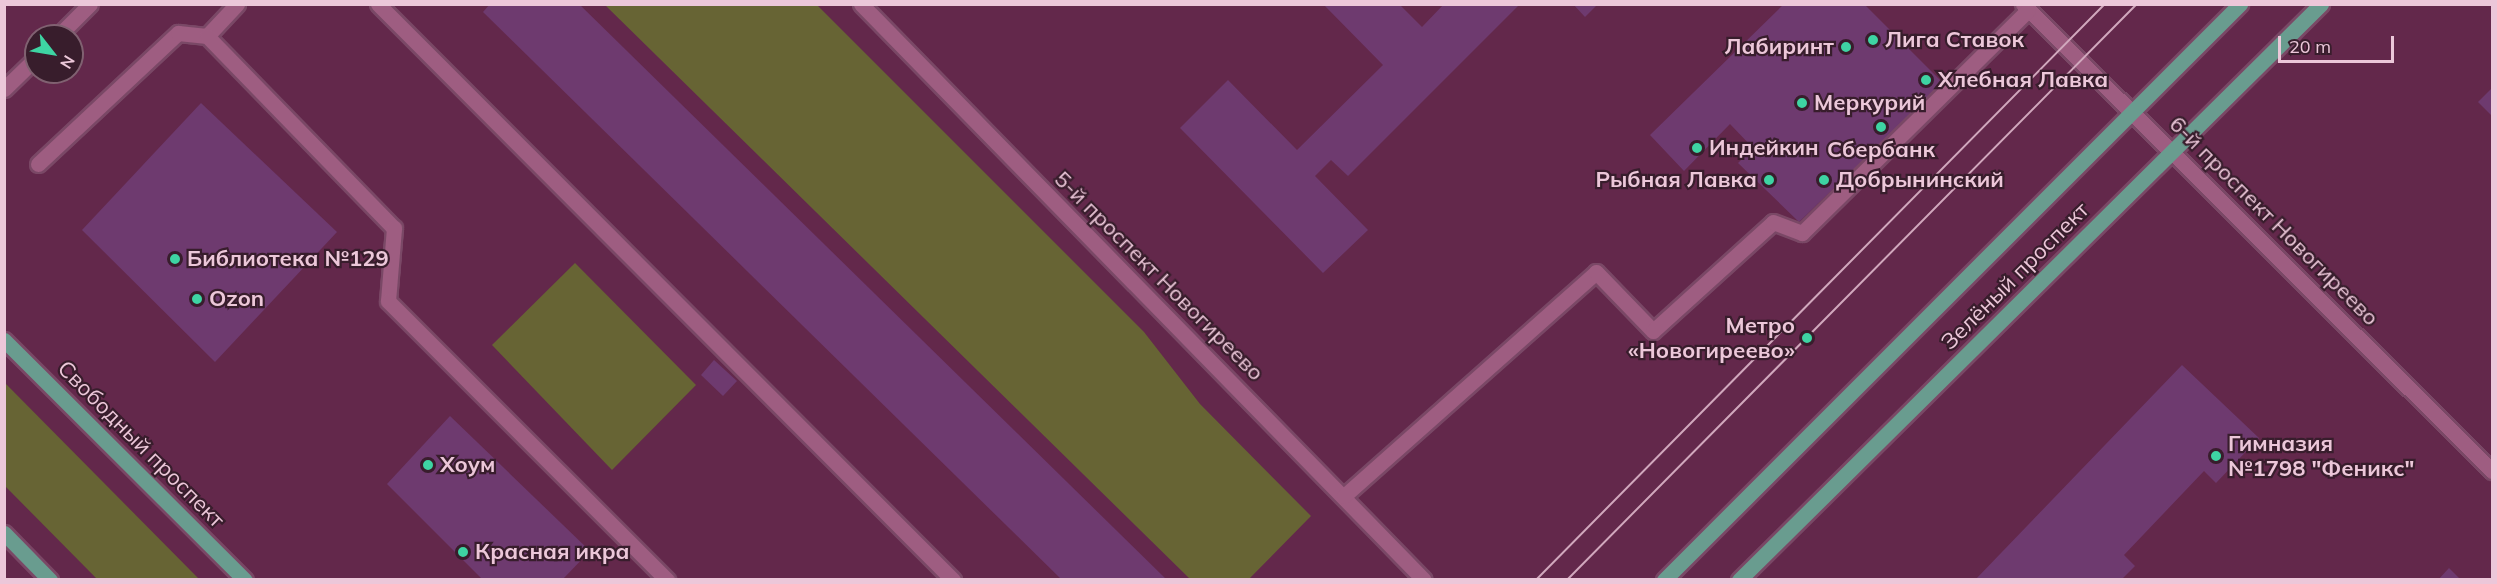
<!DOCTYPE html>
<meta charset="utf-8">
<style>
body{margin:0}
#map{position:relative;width:2497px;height:584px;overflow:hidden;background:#63284b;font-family:Mulish,sans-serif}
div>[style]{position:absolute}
.green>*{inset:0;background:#676434}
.building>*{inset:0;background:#6e3a6f}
.roads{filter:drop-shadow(2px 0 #7a4866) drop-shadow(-2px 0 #7a4866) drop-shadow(0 2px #7a4866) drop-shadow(0 -2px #7a4866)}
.minor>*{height:15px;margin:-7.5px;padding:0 7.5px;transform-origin:7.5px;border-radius:7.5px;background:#9e5d81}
.major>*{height:15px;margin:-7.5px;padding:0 7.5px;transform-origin:7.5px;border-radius:7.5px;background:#699c8f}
.tram>*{height:1.5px;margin:-0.75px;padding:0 0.75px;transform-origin:0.75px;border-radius:0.75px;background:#d1a8bd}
.dots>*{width:16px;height:16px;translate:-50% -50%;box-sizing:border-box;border:3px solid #381d2c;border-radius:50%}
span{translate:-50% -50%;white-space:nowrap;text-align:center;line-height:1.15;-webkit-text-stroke:4.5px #381d2c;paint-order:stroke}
.poi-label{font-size:22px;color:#ecc7d9;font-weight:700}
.left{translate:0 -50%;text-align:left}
.right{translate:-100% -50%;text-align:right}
.street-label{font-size:22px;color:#ecc7d9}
.frame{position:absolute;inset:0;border:6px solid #ecc7d9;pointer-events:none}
.north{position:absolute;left:24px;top:24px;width:60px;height:60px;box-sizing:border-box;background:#381d2c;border:2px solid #806171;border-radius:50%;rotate:121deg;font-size:16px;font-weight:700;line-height:24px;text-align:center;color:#ecc7d9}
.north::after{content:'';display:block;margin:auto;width:21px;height:27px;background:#3ed4a3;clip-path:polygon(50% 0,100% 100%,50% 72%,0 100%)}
.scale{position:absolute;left:2278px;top:36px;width:116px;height:27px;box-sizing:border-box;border:3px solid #ecc7d9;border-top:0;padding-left:8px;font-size:18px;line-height:21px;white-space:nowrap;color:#ecc7d9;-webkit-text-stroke:4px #381d2c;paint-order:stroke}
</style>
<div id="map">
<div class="green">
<i style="clip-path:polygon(605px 5px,817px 5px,1144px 332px,1200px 404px,1311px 516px,1249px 579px,1190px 579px)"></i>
<i style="clip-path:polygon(575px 263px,696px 385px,612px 470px,492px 345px)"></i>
<i style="clip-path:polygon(4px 383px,5px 383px,199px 579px,97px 579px,5px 486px)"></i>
</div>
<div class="building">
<i style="clip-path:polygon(490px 4px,579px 4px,1167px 580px,1062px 580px,483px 12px)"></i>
<i style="clip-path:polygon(1323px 4px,1399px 4px,1422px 27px,1444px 4px,1520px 4px,1348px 176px,1331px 160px,1315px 176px,1368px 230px,1323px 273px,1180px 128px,1228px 80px,1297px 150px,1383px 65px)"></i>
<i style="clip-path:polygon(1573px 4px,1598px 4px,1585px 17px)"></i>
<i style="clip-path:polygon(1784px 4px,1864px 4px,1943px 83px,1799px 222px,1738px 163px,1753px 148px,1730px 124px,1684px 171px,1650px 135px)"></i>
<i style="clip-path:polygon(2492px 88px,2492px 116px,2478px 102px)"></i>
<i style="clip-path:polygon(201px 103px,337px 232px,215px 362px,82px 230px)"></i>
<i style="clip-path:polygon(714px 360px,737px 381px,723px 396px,701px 375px)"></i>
<i style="clip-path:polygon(2182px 365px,2259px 438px,2216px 483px,2204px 471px,2124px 555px,2135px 566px,2121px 580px,1975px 580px)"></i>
<i style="clip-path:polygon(450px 416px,590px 551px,562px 580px,483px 580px,387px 484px)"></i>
<i style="clip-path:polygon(2449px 568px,2461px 580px,2438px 580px)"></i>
</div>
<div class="roads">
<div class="minor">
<i style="left:378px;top:4px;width:814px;rotate:45.05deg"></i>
<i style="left:861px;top:4px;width:805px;rotate:45.65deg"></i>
<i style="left:2023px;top:4px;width:662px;rotate:44.88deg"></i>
<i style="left:58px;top:36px;width:45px;rotate:-45deg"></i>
<i style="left:207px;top:36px;width:44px;rotate:-46.8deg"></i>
<i style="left:4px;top:89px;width:45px;rotate:-44.1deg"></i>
<i style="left:38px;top:164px;width:192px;rotate:-43.1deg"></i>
<i style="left:178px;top:33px;width:29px;rotate:6deg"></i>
<i style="left:207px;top:36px;width:268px;rotate:45.8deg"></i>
<i style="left:394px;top:228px;width:73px;rotate:94.7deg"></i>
<i style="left:388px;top:301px;width:395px;rotate:45deg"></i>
<i style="left:1344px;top:496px;width:337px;rotate:-41.6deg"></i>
<i style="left:1596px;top:272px;width:82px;rotate:46deg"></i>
<i style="left:1653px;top:331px;width:162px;rotate:-42.2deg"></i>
<i style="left:1773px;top:222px;width:31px;rotate:21deg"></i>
<i style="left:1802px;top:233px;width:317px;rotate:-44.6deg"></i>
</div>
<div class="major">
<i style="left:4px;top:340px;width:340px;rotate:44.9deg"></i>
<i style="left:4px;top:533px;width:66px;rotate:45.6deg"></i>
<i style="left:1664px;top:580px;width:815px;rotate:-45deg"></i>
<i style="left:1739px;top:580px;width:819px;rotate:-44.7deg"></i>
</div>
</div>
<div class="tram">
<i style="left:1536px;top:580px;width:810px;rotate:-45.35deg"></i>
<i style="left:1567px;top:580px;width:810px;rotate:-45.3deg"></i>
</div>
<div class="dots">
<i style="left:1873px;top:40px;background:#3ed4a3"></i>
<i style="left:1846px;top:47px;background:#3ed4a3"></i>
<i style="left:1926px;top:80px;background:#3ed4a3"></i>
<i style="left:1802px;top:103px;background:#3ed4a3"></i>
<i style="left:1881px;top:127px;background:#3ed4a3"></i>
<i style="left:1697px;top:148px;background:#3ed4a3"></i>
<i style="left:1769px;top:180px;background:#3ed4a3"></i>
<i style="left:1824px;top:180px;background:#3ed4a3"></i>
<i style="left:175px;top:259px;background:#3ed4a3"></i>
<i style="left:197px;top:299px;background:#3ed4a3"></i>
<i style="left:1807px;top:338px;background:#3ed4a3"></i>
<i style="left:2216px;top:456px;background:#3ed4a3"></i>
<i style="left:428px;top:465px;background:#3ed4a3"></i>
<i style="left:463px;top:552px;background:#3ed4a3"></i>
</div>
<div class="poi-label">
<span class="left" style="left:1885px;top:40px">Лига Ставок</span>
<span class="right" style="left:1834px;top:47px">Лабиринт</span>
<span class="left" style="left:1938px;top:80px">Хлебная Лавка</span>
<span class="left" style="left:1814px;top:103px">Меркурий</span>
<span class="left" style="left:1709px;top:148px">Индейкин</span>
<span style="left:1881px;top:150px">Сбербанк</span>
<span class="right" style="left:1757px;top:180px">Рыбная Лавка</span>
<span class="left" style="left:1836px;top:180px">Добрынинский</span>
<span class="left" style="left:187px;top:259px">Библиотека №129</span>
<span class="left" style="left:209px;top:299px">Ozon</span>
<span class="right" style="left:1795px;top:338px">Метро<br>«Новогиреево»</span>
<span class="left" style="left:2228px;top:456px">Гимназия<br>№1798 "Феникс"</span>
<span class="left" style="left:440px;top:465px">Хоум</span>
<span class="left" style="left:475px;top:552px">Красная икра</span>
</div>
<div class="street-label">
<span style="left:2274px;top:221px;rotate:45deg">6-й проспект Новогиреево</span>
<span style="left:1159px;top:276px;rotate:45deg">5-й проспект Новогиреево</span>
<span style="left:2015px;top:276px;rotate:-45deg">Зелёный проспект</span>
<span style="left:141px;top:444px;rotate:45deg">Свободный проспект</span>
</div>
<div class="frame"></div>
<div class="north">N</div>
<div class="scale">20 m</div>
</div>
